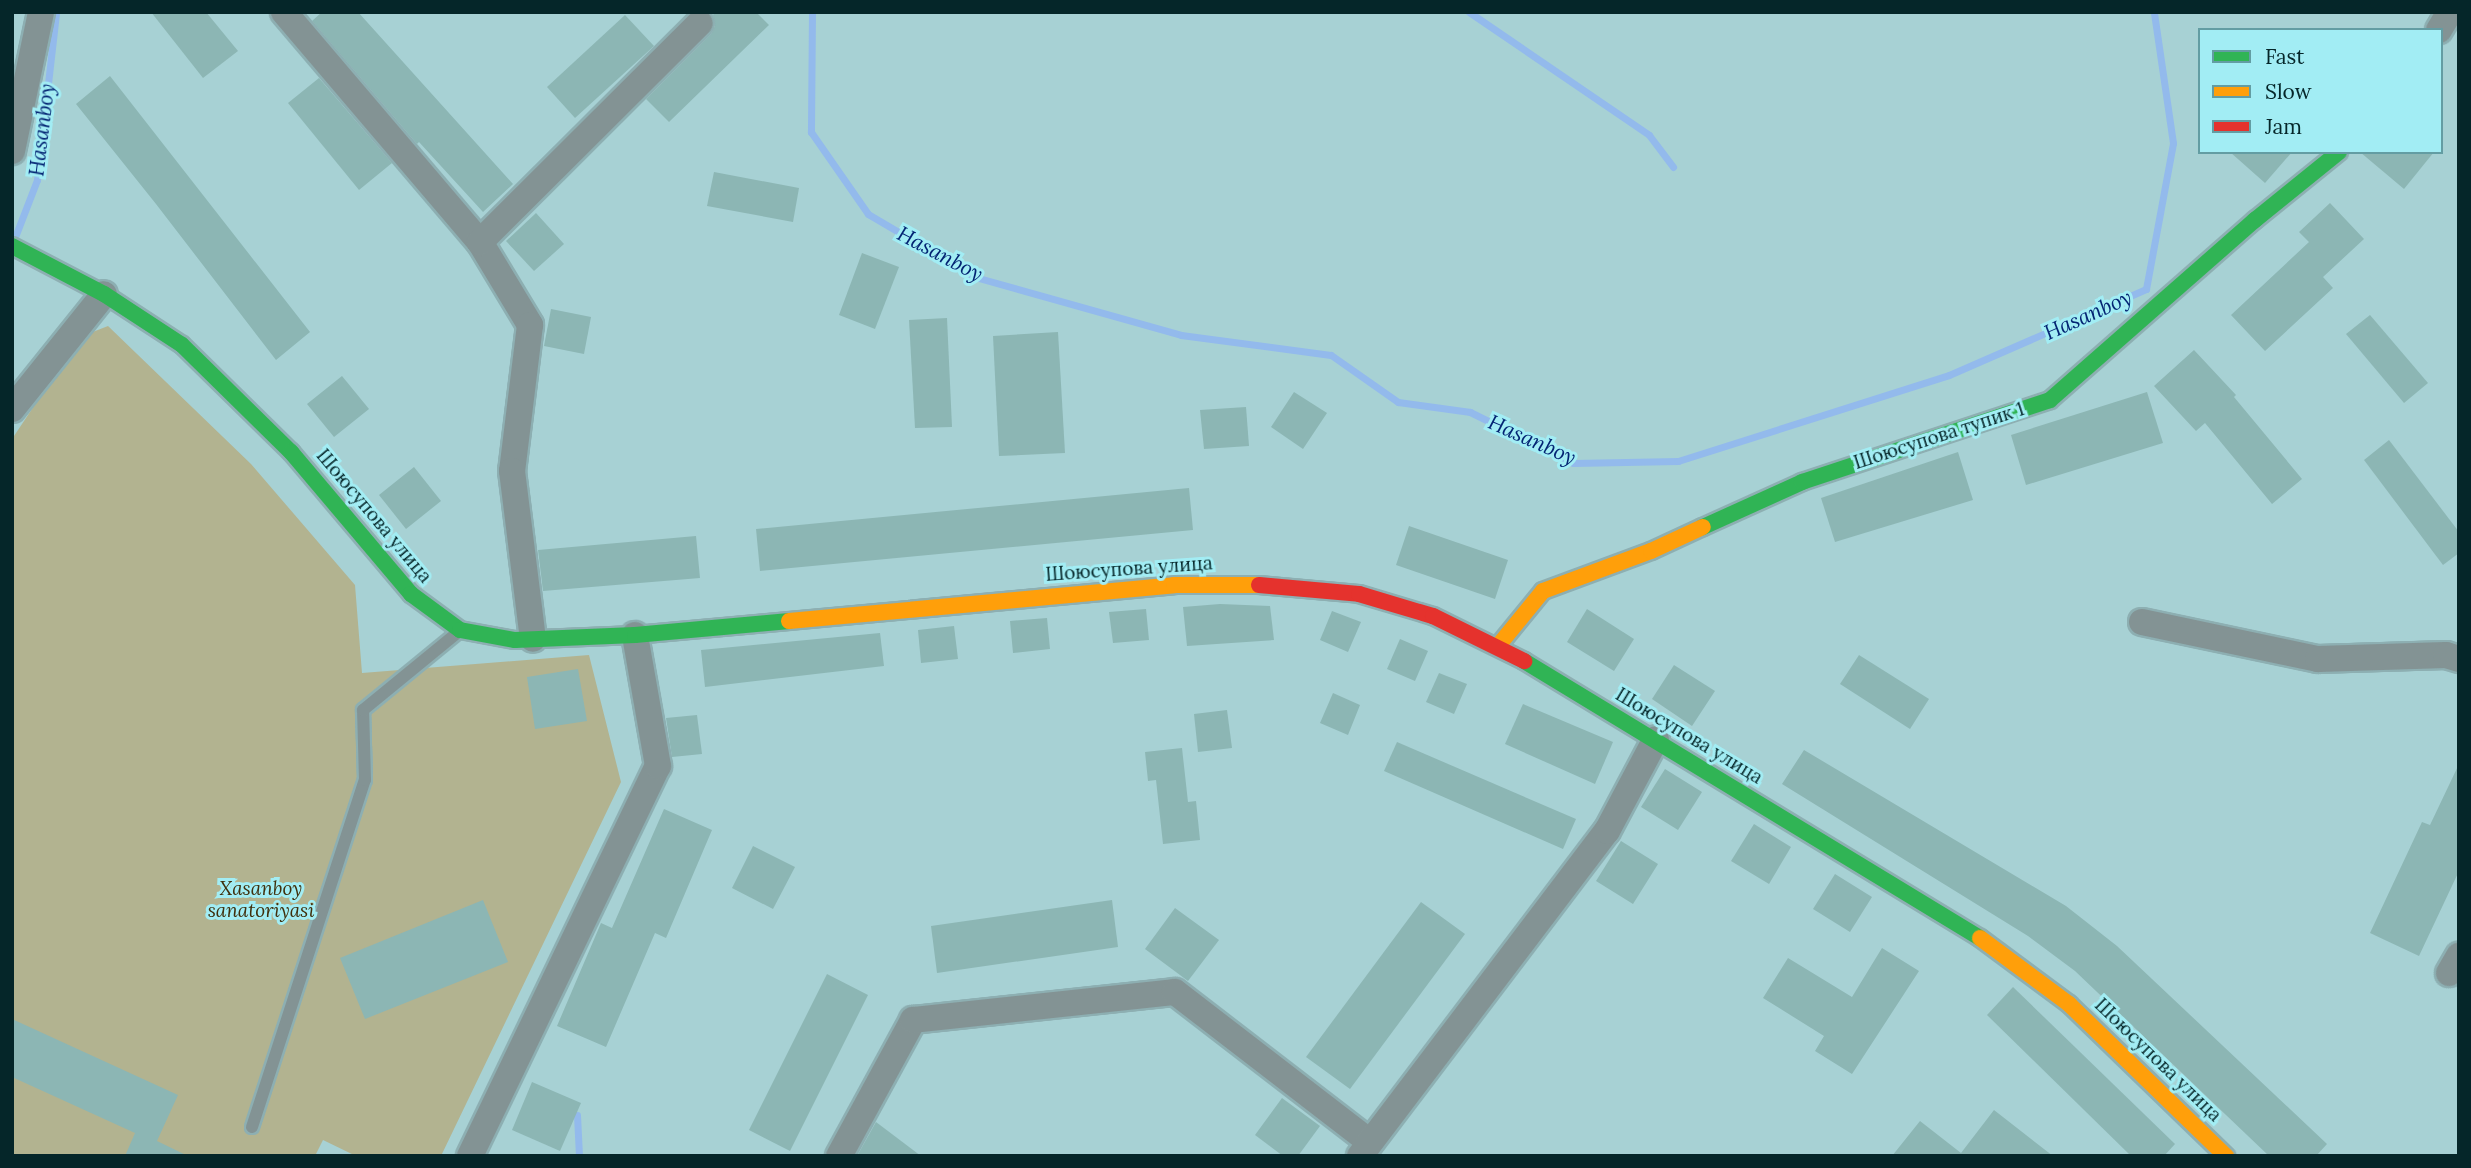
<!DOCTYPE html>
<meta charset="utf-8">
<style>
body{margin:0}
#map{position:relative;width:2471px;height:1168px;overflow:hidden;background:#a7d1d4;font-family:Lora,serif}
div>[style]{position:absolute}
.green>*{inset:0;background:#b2b390}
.stream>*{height:7px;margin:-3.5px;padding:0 3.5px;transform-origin:3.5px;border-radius:3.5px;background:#93baec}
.building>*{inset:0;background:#8cb6b4}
.roads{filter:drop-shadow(2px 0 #8dafb2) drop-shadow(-2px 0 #8dafb2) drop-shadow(0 2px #8dafb2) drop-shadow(0 -2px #8dafb2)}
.lane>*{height:12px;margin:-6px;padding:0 6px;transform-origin:6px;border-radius:6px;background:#839394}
.street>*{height:26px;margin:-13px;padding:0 13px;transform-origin:13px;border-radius:13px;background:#839394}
.fast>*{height:16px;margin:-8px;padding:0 8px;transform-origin:8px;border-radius:8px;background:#30b455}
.slow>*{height:16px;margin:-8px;padding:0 8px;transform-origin:8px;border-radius:8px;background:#ff9f0a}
.jam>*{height:16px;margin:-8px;padding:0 8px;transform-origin:8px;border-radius:8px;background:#e5322d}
span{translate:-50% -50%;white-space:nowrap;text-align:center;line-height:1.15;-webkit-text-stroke:6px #a2edf4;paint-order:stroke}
.street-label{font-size:19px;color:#052629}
.park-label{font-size:19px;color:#402f0c;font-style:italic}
.water-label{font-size:21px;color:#032473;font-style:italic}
.frame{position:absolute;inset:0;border:14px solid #052629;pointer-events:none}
.legend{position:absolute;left:2198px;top:28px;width:245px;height:126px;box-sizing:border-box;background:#a2edf4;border:2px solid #639da3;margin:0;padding:9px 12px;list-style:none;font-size:21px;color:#052629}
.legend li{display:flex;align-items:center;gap:14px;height:35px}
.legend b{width:35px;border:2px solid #639da3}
</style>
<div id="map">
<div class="green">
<i style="clip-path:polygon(108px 326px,251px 464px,355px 585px,362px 673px,589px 655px,621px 782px,441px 1156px,356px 1156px,323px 1140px,315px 1156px,12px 1156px,12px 439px,80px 337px)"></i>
</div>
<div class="stream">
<i style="left:812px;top:12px;width:120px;rotate:90.5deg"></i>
<i style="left:811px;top:132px;width:100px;rotate:55.2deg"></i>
<i style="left:868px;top:214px;width:124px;rotate:30.5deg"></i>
<i style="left:975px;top:277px;width:214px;rotate:15.7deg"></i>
<i style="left:1181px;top:335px;width:151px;rotate:7.6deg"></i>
<i style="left:1331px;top:355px;width:82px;rotate:35deg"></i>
<i style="left:1398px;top:402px;width:73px;rotate:7.9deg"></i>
<i style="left:1470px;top:412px;width:115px;rotate:26.3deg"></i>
<i style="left:1573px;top:463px;width:105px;rotate:-1.1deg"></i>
<i style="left:1678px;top:461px;width:284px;rotate:-17.6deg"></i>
<i style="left:1949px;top:375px;width:215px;rotate:-23.6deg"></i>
<i style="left:2146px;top:289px;width:148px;rotate:-79.5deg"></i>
<i style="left:2173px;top:143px;width:132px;rotate:-98.3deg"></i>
<i style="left:1469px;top:12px;width:218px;rotate:34.3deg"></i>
<i style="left:1649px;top:135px;width:40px;rotate:53deg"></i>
<i style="left:15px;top:237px;width:61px;rotate:-68.9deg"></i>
<i style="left:37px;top:180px;width:169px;rotate:-83.5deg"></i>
<i style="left:577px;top:1115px;width:41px;rotate:87.2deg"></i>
</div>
<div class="building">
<i style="clip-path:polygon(151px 12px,206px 12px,238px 51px,203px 78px)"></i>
<i style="clip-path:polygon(322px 12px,358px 12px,513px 184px,483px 212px,419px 142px,417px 144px,312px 21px)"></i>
<i style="clip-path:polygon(715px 12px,756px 12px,769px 25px,669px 122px,646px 99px,711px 34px,715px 26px,713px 15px)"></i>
<i style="clip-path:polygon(625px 15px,654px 46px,575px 118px,547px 87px)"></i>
<i style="clip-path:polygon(110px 76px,310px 332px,276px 360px,156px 204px,76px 104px)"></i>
<i style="clip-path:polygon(319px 78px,392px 163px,359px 190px,288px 103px)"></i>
<i style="clip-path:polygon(2230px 152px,2292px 152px,2265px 183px)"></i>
<i style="clip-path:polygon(2360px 152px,2434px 152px,2404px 189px)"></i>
<i style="clip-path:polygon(714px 172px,799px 188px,793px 222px,707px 206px)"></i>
<i style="clip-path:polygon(2330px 203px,2364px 239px,2323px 277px,2333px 288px,2265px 351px,2231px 315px,2309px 242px,2299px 232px)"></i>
<i style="clip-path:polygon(536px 213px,564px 244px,534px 271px,506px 241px)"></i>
<i style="clip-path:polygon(862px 253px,899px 267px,875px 329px,839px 315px)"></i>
<i style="clip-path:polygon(551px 309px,591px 317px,584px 354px,544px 346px)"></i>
<i style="clip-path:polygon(2370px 315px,2428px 383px,2404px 403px,2346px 334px)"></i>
<i style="clip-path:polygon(947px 318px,952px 427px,915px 428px,909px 320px)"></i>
<i style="clip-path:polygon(1058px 332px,1065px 453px,999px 456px,993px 336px)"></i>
<i style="clip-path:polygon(2194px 350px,2236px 395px,2234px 397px,2302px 479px,2272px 504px,2205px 423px,2196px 431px,2154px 386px)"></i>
<i style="clip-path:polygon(342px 376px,369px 409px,334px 437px,307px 404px)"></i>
<i style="clip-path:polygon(1294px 392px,1327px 413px,1303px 449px,1271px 427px)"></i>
<i style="clip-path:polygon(2147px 392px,2163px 443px,2026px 485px,2011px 435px)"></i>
<i style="clip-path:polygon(1246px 407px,1249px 446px,1204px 449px,1200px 410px)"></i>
<i style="clip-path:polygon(2389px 440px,2459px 532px,2459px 553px,2443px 565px,2364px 460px)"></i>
<i style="clip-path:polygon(1958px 452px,1973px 500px,1835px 542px,1821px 498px)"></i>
<i style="clip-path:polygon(414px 467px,441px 501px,406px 529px,379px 495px)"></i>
<i style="clip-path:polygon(1189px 488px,1193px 530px,760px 571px,756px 529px)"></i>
<i style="clip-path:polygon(1409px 526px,1508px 560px,1495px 599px,1396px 565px)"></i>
<i style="clip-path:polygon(696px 536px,700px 578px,543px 591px,538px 550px)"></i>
<i style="clip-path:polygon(1220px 604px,1270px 606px,1274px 640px,1187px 646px,1183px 607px)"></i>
<i style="clip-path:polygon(1146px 609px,1149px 640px,1113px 643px,1109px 612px)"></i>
<i style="clip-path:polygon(1587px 609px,1634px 639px,1614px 671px,1567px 642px)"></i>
<i style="clip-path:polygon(1332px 611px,1361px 622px,1348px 652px,1320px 640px)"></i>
<i style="clip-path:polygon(1047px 618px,1050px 649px,1013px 653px,1010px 621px)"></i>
<i style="clip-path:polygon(954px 626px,958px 659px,921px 663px,918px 630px)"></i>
<i style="clip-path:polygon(880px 633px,884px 666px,705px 687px,701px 650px)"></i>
<i style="clip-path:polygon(1400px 639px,1428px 651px,1415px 681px,1387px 669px)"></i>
<i style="clip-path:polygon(1859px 655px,1929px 699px,1910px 729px,1840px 684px)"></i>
<i style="clip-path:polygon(1674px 665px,1715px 691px,1692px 726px,1652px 699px)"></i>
<i style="clip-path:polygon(578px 669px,587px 721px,535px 729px,527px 677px)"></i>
<i style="clip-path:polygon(1439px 673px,1467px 684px,1454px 714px,1426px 702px)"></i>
<i style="clip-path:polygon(1333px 693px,1360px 705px,1348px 735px,1320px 723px)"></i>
<i style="clip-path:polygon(1523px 704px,1613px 742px,1595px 784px,1505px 744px)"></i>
<i style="clip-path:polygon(1227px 710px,1232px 748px,1198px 752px,1194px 714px)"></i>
<i style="clip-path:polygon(697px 715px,702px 754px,672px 757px,666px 718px)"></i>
<i style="clip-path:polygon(1397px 742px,1576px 819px,1563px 849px,1384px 771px)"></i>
<i style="clip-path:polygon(1182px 748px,1188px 802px,1196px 801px,1200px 840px,1163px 844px,1156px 780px,1148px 781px,1145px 752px)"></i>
<i style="clip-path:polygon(1804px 750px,2066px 906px,2117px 946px,2327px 1144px,2316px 1156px,2269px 1156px,2075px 971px,2028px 936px,1782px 784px)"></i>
<i style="clip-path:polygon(2459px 764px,2459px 871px,2419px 956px,2370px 933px,2422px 822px,2430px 825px)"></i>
<i style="clip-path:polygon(1665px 769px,1702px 792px,1678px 830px,1641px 807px)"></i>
<i style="clip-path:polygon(664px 809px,712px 830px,666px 938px,655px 933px,606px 1047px,557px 1026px,601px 923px,612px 928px)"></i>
<i style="clip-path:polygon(1754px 824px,1791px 847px,1769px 884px,1731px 861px)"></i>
<i style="clip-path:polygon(1621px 841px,1658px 864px,1633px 904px,1596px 881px)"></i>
<i style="clip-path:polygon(753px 846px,795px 867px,773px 909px,732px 888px)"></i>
<i style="clip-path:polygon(1835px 874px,1872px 897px,1850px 932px,1813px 909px)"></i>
<i style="clip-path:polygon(483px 900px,508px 962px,365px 1019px,340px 958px)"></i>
<i style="clip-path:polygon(1112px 900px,1118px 947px,937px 973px,931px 926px)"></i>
<i style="clip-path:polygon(1421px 902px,1465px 934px,1350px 1089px,1306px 1057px)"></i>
<i style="clip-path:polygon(1175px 908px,1219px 940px,1188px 981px,1145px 949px)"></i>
<i style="clip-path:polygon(1882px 948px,1919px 971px,1852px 1074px,1815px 1051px,1824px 1036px,1763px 998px,1788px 958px,1852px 997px)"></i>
<i style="clip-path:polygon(827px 974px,868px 995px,790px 1151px,749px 1130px)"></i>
<i style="clip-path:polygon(2013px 987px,2175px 1144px,2164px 1156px,2131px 1156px,1987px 1015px)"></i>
<i style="clip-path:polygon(12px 1019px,178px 1095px,157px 1141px,188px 1156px,125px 1156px,135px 1133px,12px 1077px)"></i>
<i style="clip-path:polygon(532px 1082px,581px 1103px,560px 1151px,512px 1130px)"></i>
<i style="clip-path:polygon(1282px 1098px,1320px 1126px,1298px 1156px,1283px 1156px,1255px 1135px)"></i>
<i style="clip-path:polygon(1994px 1110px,2053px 1156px,1892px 1156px,1920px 1121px,1961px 1153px)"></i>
<i style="clip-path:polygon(876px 1122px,921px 1156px,857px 1156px)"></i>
</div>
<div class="roads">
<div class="lane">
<i style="left:252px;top:1127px;width:365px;rotate:-72deg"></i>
<i style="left:365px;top:780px;width:70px;rotate:-91.6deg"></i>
<i style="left:363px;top:710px;width:122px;rotate:-39.3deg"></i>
</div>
<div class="street">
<i style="left:284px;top:12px;width:302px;rotate:49.6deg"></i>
<i style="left:480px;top:242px;width:97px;rotate:58.9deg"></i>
<i style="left:530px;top:325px;width:147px;rotate:97deg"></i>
<i style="left:512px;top:471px;width:169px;rotate:82.9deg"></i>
<i style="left:2439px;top:30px;width:21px;rotate:-59deg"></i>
<i style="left:12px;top:151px;width:142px;rotate:-78.2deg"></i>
<i style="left:480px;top:242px;width:310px;rotate:-44.9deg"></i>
<i style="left:12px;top:409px;width:147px;rotate:-51.3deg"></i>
<i style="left:2142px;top:622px;width:180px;rotate:11.9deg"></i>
<i style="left:2318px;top:659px;width:128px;rotate:-1.8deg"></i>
<i style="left:2446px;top:655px;width:14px;rotate:17deg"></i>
<i style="left:2449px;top:973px;width:20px;rotate:-60deg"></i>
<i style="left:470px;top:1156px;width:433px;rotate:-64.3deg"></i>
<i style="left:658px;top:766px;width:133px;rotate:-100deg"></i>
<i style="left:839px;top:1156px;width:155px;rotate:-61.4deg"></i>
<i style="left:913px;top:1020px;width:263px;rotate:-6.1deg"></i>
<i style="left:1175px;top:992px;width:246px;rotate:37.6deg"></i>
<i style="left:1360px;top:1156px;width:408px;rotate:-52.8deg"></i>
<i style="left:1607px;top:831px;width:104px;rotate:-62deg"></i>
</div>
<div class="fast">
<i style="left:12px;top:246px;width:104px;rotate:27.6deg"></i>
<i style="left:104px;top:294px;width:93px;rotate:33.2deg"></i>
<i style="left:182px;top:345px;width:153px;rotate:44.5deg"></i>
<i style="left:291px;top:452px;width:186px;rotate:49.8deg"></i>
<i style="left:411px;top:594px;width:61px;rotate:36.3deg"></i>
<i style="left:460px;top:630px;width:56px;rotate:10.3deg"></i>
<i style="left:515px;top:640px;width:120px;rotate:-2.4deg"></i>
<i style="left:635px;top:635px;width:155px;rotate:-5.2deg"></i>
<i style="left:1703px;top:527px;width:109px;rotate:-24.4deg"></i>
<i style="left:1802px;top:482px;width:261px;rotate:-18.3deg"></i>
<i style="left:2050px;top:400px;width:273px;rotate:-41.3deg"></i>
<i style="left:2255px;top:220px;width:108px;rotate:-39deg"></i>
<i style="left:1524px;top:661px;width:534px;rotate:31.28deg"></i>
</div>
<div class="slow">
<i style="left:789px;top:621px;width:387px;rotate:-5.3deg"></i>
<i style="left:1174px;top:585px;width:85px"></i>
<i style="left:1498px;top:646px;width:71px;rotate:-50.7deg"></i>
<i style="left:1543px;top:591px;width:115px;rotate:-20.3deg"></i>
<i style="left:1651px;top:551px;width:57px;rotate:-24.8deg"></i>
<i style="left:1980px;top:938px;width:111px;rotate:36.6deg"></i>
<i style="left:2069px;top:1004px;width:219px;rotate:44.1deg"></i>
</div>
<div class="jam">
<i style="left:1259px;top:585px;width:100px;rotate:5.1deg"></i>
<i style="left:1359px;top:594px;width:77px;rotate:16.6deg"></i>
<i style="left:1433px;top:616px;width:102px;rotate:26.3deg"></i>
</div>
</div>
<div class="street-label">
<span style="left:1939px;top:436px;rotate:-18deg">Шоюсупова тупик 1</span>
<span style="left:374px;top:516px;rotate:50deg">Шоюсупова улица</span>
<span style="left:1129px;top:569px;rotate:-4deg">Шоюсупова улица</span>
<span style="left:1689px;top:736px;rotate:31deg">Шоюсупова улица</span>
<span style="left:2158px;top:1060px;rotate:44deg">Шоюсупова улица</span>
</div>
<div class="park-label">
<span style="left:261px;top:900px">Xasanboy<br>sanatoriyasi</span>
</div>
<div class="water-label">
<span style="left:42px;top:130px;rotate:-83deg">Hasanboy</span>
<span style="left:940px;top:254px;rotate:28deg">Hasanboy</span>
<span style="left:2088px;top:315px;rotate:-24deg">Hasanboy</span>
<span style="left:1532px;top:440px;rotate:24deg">Hasanboy</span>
</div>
<div class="frame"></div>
<ul class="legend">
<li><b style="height:9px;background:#30b455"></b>Fast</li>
<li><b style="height:9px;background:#ff9f0a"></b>Slow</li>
<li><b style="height:9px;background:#e5322d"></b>Jam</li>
</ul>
</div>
